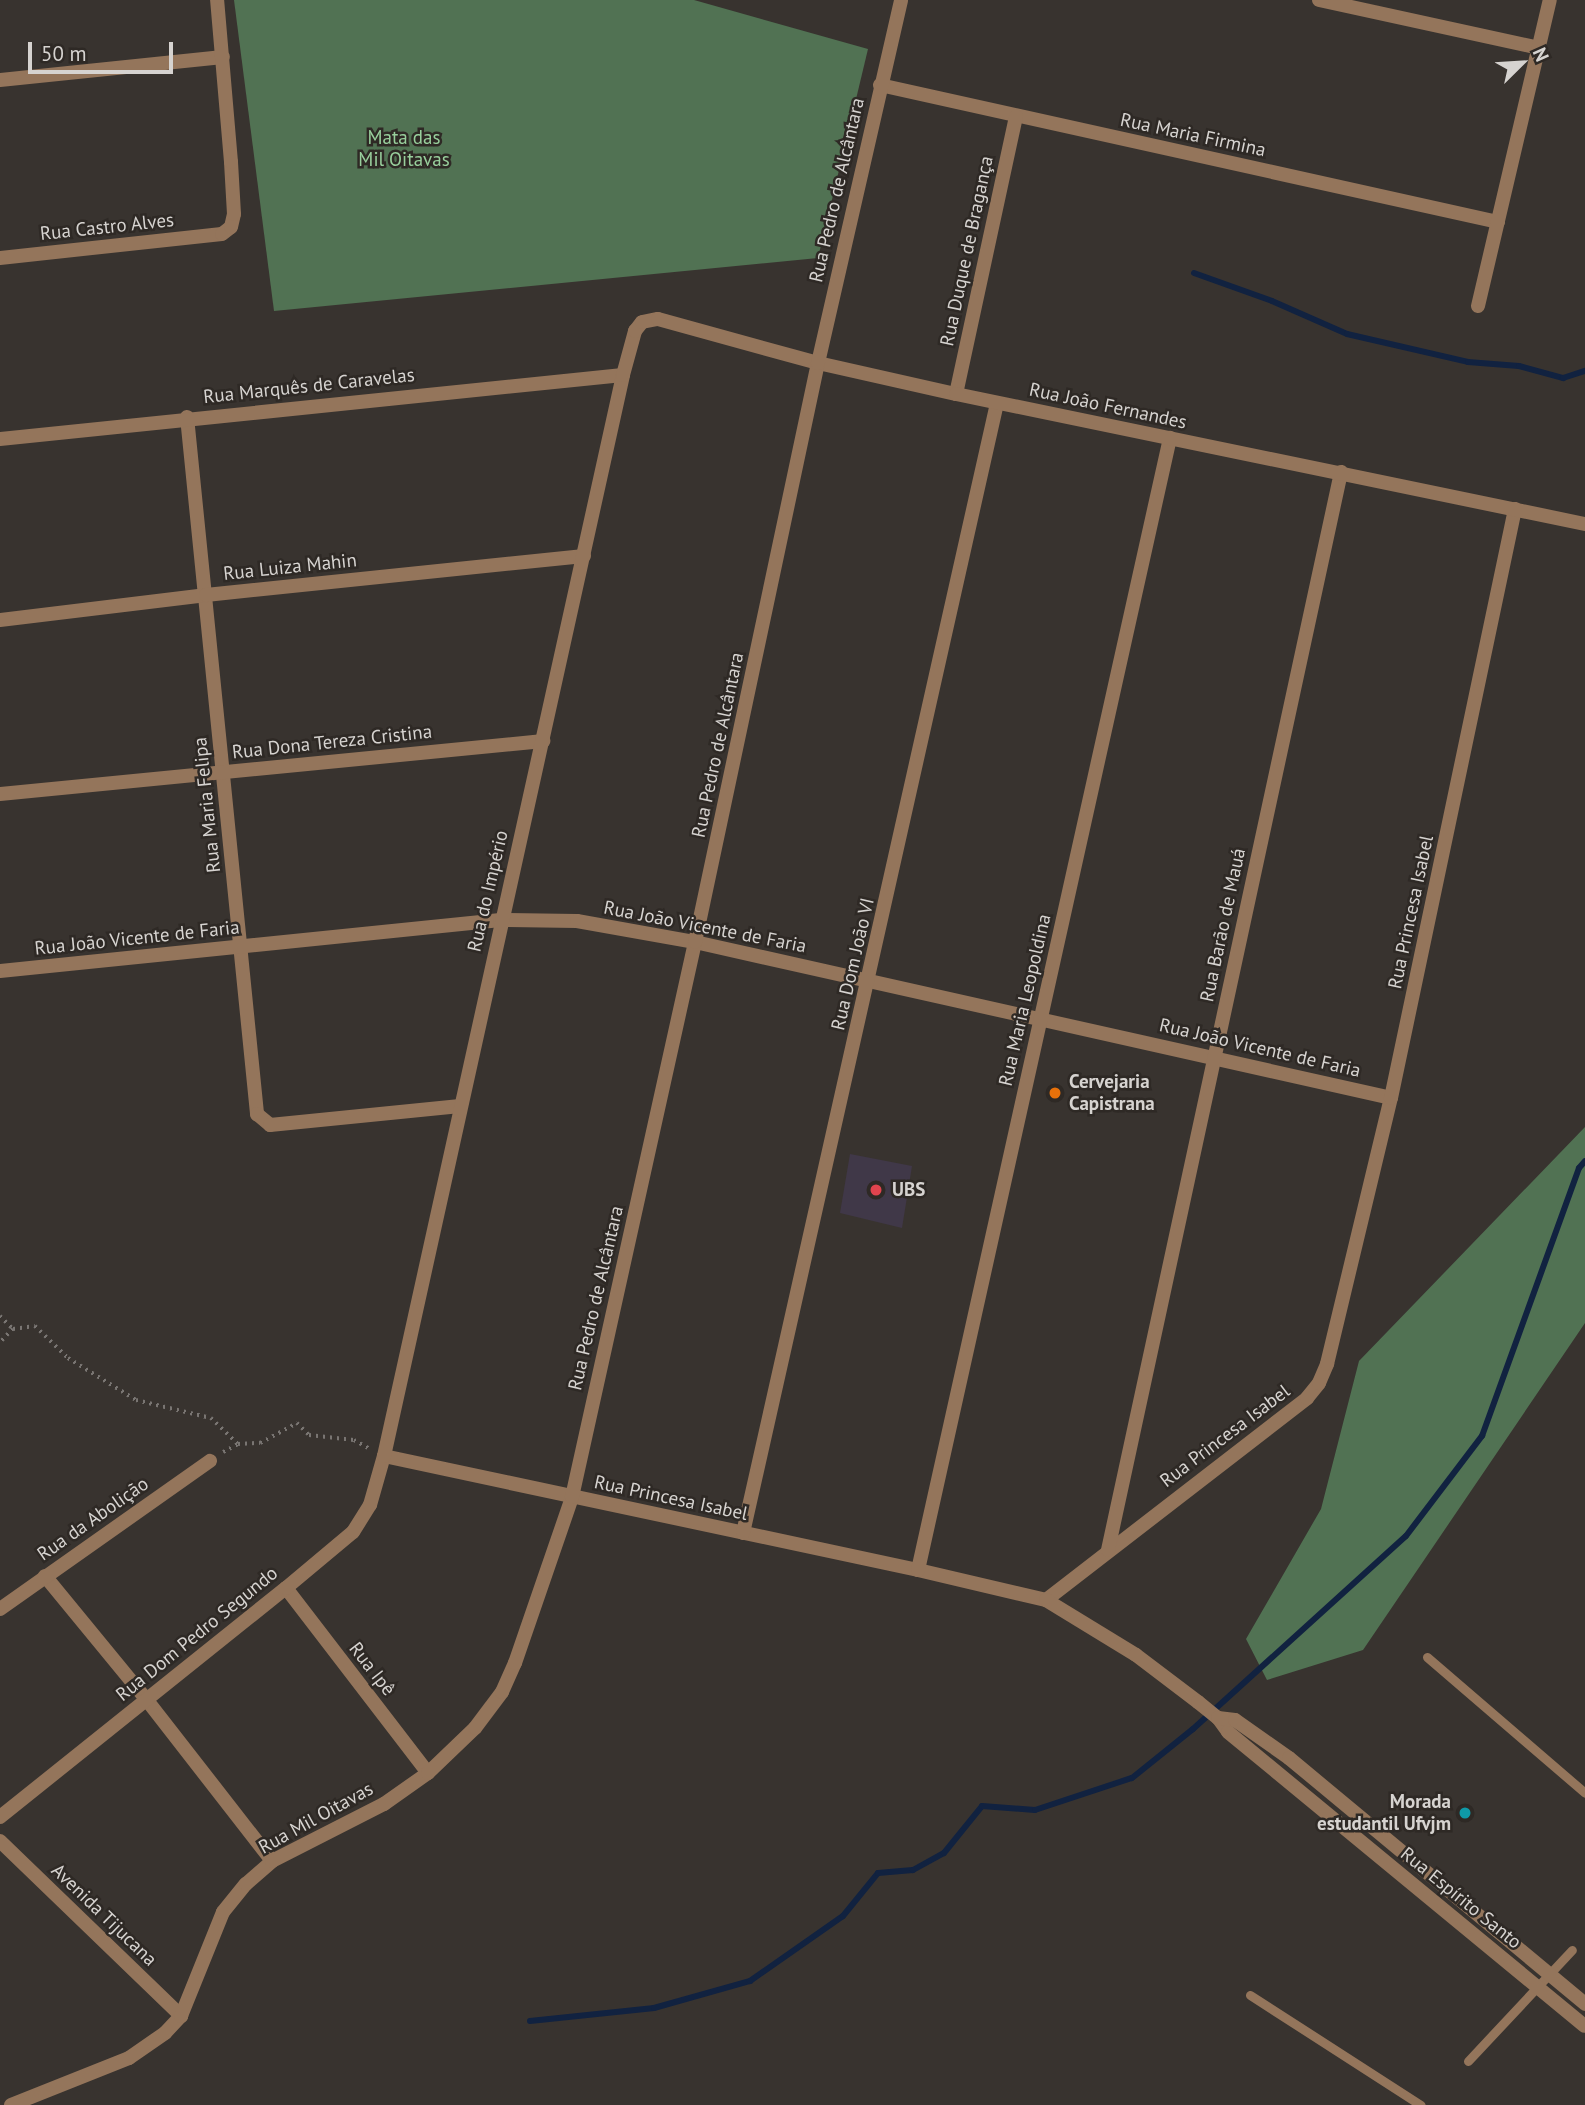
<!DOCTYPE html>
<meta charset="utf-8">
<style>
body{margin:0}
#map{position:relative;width:1585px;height:2105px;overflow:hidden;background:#38332f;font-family:"PT Sans",sans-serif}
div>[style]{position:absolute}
.medical>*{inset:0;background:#403848}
.forest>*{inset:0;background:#517253}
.stream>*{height:6px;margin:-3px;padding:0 3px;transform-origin:3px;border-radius:3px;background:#112240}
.path>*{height:3.5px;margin-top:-1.75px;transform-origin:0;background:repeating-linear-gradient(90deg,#797572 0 2px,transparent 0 7px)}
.service>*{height:9px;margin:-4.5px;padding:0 4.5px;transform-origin:4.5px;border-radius:4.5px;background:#94755b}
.minor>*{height:14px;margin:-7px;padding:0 7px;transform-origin:7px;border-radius:7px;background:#94755b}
.dots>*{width:19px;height:19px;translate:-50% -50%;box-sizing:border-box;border:4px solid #2e2925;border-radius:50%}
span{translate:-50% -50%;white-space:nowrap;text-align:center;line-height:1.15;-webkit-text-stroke:5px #2e2925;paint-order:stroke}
.street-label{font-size:19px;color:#d6d3d0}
.park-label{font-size:19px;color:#98cf9c}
.poi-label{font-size:19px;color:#d6d3d0;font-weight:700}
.left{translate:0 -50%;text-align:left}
.right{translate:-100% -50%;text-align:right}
.north{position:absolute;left:1487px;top:28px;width:70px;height:70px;-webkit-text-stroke:5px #2e2925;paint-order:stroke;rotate:66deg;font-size:19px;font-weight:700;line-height:28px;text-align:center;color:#d6d3d0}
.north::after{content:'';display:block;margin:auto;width:24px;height:32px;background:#d6d3d0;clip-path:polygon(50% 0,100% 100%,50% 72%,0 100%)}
.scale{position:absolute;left:28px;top:42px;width:145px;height:32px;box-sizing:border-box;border:4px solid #d6d3d0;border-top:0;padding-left:9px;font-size:21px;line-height:24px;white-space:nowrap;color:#d6d3d0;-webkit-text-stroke:5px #2e2925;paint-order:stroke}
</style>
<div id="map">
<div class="medical">
<i style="clip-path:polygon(850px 1154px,912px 1166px,902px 1228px,840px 1213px)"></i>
</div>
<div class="forest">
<i style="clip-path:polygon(234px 0,694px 0,868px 49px,818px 258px,274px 311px)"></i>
<i style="clip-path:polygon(1585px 1127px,1585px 1323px,1363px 1650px,1267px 1680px,1246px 1639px,1321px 1509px,1359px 1361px)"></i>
</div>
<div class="stream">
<i style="left:1194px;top:273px;width:83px;rotate:19.7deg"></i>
<i style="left:1272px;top:301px;width:82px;rotate:23.7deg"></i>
<i style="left:1347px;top:334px;width:124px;rotate:13deg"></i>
<i style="left:1468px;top:362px;width:51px;rotate:4.5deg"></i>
<i style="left:1519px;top:366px;width:46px;rotate:15.3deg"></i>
<i style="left:1563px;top:378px;width:23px;rotate:-18deg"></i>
<i style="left:530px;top:2021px;width:125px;rotate:-6deg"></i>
<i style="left:654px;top:2008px;width:100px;rotate:-15.7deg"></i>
<i style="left:750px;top:1981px;width:113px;rotate:-35deg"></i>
<i style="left:843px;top:1916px;width:55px;rotate:-50.9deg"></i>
<i style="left:878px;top:1873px;width:35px;rotate:-5deg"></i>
<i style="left:913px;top:1870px;width:35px;rotate:-29deg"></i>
<i style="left:944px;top:1853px;width:60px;rotate:-51deg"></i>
<i style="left:982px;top:1806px;width:53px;rotate:4.3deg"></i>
<i style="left:1035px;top:1810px;width:102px;rotate:-18.3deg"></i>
<i style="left:1132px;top:1778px;width:78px;rotate:-38.8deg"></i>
<i style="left:1193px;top:1729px;width:287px;rotate:-42.2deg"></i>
<i style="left:1406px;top:1536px;width:126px;rotate:-52.8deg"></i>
<i style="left:1482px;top:1436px;width:285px;rotate:-70.1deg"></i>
<i style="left:1579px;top:1168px;width:9px;rotate:-49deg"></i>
</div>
<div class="path">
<i style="left:0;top:1316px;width:18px;rotate:45deg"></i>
<i style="left:13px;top:1329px;width:19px;rotate:133deg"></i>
<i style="left:13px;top:1329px;width:22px;rotate:-8deg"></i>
<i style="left:35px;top:1326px;width:46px;rotate:44.1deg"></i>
<i style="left:68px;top:1358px;width:80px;rotate:31.7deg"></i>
<i style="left:136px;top:1400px;width:77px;rotate:13.5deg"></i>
<i style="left:211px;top:1418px;width:37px;rotate:44deg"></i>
<i style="left:238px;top:1444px;width:22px;rotate:-3deg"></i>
<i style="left:260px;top:1443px;width:42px;rotate:-28.4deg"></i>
<i style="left:297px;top:1423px;width:17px;rotate:45deg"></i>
<i style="left:309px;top:1435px;width:45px;rotate:6.3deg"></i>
<i style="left:354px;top:1440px;width:18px;rotate:29deg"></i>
<i style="left:223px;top:1452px;width:17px;rotate:-28deg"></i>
</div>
<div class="service">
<i style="left:1427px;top:1657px;width:208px;rotate:40.7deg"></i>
<i style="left:1250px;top:1995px;width:203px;rotate:32.8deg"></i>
<i style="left:1468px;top:2061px;width:152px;rotate:-46.9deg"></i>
</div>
<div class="minor">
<i style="left:1319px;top:0;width:225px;rotate:12.3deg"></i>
<i style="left:0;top:80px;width:224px;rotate:-5.9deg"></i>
<i style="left:880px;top:85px;width:633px;rotate:12.5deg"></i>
<i style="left:0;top:258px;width:223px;rotate:-6.2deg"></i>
<i style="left:222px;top:234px;width:11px;rotate:-38deg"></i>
<i style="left:231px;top:227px;width:13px;rotate:-77deg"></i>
<i style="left:234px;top:214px;width:52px;rotate:-93.3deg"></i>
<i style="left:231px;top:162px;width:163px;rotate:-94.9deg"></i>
<i style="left:1478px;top:306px;width:314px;rotate:-76.8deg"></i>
<i style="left:956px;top:394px;width:284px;rotate:-77.8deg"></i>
<i style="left:187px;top:417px;width:701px;rotate:84.26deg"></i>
<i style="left:257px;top:1114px;width:17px;rotate:40deg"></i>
<i style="left:270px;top:1125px;width:191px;rotate:-5.7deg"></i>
<i style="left:0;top:439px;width:626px;rotate:-5.87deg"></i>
<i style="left:0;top:620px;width:208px;rotate:-6.9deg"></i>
<i style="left:206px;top:595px;width:380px;rotate:-5.9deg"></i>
<i style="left:0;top:794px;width:546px;rotate:-5.57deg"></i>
<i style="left:0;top:971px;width:503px;rotate:-5.82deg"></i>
<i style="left:500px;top:920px;width:77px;rotate:0.7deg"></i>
<i style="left:577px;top:921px;width:120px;rotate:10.1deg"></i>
<i style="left:695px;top:942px;width:713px;rotate:12.63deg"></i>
<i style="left:384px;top:1456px;width:546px;rotate:12.05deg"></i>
<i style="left:918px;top:1570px;width:131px;rotate:13.2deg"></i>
<i style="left:1046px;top:1600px;width:330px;rotate:-37.7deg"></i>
<i style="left:1307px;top:1398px;width:19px;rotate:-51deg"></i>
<i style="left:1319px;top:1383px;width:21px;rotate:-67deg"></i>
<i style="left:1327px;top:1364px;width:274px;rotate:-76.5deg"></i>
<i style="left:1391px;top:1098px;width:602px;rotate:-78.11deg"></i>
<i style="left:743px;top:1533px;width:1158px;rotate:-77.33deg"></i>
<i style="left:1108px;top:1550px;width:1103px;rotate:-77.8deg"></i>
<i style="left:918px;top:1570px;width:1160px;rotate:-77.45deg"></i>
<i style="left:45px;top:1576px;width:159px;rotate:50.6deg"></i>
<i style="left:146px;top:1699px;width:205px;rotate:52.1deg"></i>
<i style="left:286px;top:1588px;width:233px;rotate:52.5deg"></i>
<i style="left:1046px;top:1600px;width:105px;rotate:31.4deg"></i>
<i style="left:1136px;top:1655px;width:78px;rotate:37.2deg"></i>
<i style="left:1198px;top:1702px;width:26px;rotate:39deg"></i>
<i style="left:1218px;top:1718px;width:17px;rotate:54deg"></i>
<i style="left:1228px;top:1732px;width:462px;rotate:39.5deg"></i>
<i style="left:0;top:1609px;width:257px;rotate:-35.2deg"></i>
<i style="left:1218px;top:1718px;width:17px;rotate:7deg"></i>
<i style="left:1235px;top:1720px;width:66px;rotate:35.1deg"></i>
<i style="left:1289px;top:1758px;width:385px;rotate:39.7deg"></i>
<i style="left:0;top:1817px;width:366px;rotate:-38.7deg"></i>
<i style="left:286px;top:1588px;width:87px;rotate:-39.9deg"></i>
<i style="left:353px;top:1532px;width:32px;rotate:-58deg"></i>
<i style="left:370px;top:1505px;width:51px;rotate:-74.1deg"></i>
<i style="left:384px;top:1456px;width:1107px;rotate:-77.53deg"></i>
<i style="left:623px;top:375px;width:46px;rotate:-74.7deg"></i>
<i style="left:635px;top:331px;width:11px;rotate:-52deg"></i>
<i style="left:642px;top:322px;width:16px;rotate:-11deg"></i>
<i style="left:658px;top:319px;width:166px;rotate:15.4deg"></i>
<i style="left:818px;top:363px;width:141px;rotate:12.7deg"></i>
<i style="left:956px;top:394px;width:642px;rotate:11.68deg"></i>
<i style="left:0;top:1841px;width:252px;rotate:44deg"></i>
<i style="left:11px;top:2105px;width:127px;rotate:-21.7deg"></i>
<i style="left:129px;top:2058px;width:44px;rotate:-34.8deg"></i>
<i style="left:165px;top:2033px;width:23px;rotate:-47deg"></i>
<i style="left:181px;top:2016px;width:112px;rotate:-68deg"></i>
<i style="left:223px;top:1912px;width:36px;rotate:-51deg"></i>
<i style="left:246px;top:1884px;width:35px;rotate:-41deg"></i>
<i style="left:272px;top:1861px;width:126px;rotate:-27deg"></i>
<i style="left:384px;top:1804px;width:54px;rotate:-35.2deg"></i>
<i style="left:428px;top:1773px;width:65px;rotate:-43.8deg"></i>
<i style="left:475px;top:1728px;width:45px;rotate:-53.1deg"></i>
<i style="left:502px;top:1692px;width:32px;rotate:-66deg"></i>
<i style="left:515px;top:1663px;width:176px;rotate:-71deg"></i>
<i style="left:572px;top:1497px;width:568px;rotate:-77.5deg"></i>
<i style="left:695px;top:942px;width:592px;rotate:-78.01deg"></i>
<i style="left:818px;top:363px;width:372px;rotate:-77.1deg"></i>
</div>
<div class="dots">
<i style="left:1055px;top:1093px;background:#e8710a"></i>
<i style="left:876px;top:1190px;background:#e0444e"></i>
<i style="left:1465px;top:1813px;background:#0f9aa8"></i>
</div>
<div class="street-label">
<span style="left:1193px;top:135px;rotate:12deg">Rua Maria Firmina</span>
<span style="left:837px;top:190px;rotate:-77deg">Rua Pedro de Alcântara</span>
<span style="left:107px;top:227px;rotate:-6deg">Rua Castro Alves</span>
<span style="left:967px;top:251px;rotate:-78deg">Rua Duque de Bragança</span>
<span style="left:309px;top:386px;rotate:-6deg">Rua Marquês de Caravelas</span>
<span style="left:1108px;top:406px;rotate:12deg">Rua João Fernandes</span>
<span style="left:290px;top:567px;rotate:-6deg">Rua Luiza Mahin</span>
<span style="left:332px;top:742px;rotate:-6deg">Rua Dona Tereza Cristina</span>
<span style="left:718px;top:745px;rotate:-78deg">Rua Pedro de Alcântara</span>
<span style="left:207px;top:805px;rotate:-96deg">Rua Maria Felipa</span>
<span style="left:488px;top:891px;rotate:-77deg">Rua do Império</span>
<span style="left:1411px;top:912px;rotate:-78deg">Rua Princesa Isabel</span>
<span style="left:1223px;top:925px;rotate:-78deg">Rua Barão de Mauá</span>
<span style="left:705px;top:927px;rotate:11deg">Rua João Vicente de Faria</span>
<span style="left:137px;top:938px;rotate:-6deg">Rua João Vicente de Faria</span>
<span style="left:853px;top:964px;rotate:-77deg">Rua Dom João VI</span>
<span style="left:1025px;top:1000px;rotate:-77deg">Rua Maria Leopoldina</span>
<span style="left:1260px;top:1048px;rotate:13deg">Rua João Vicente de Faria</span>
<span style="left:596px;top:1298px;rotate:-77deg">Rua Pedro de Alcântara</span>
<span style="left:1225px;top:1436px;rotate:-37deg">Rua Princesa Isabel</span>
<span style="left:671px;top:1498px;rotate:12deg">Rua Princesa Isabel</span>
<span style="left:93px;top:1519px;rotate:-35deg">Rua da Abolição</span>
<span style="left:197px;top:1634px;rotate:-39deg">Rua Dom Pedro Segundo</span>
<span style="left:372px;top:1669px;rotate:52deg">Rua Ipê</span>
<span style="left:316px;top:1818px;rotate:-29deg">Rua Mil Oitavas</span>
<span style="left:1461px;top:1898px;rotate:39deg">Rua Espírito Santo</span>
<span style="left:104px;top:1915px;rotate:44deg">Avenida Tijucana</span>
</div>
<div class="park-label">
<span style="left:404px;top:149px">Mata das<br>Mil Oitavas</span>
</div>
<div class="poi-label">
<span class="left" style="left:1069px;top:1093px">Cervejaria<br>Capistrana</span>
<span class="left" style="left:892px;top:1190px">UBS</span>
<span class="right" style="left:1451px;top:1813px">Morada<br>estudantil Ufvjm</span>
</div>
<div class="north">N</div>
<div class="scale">50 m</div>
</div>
